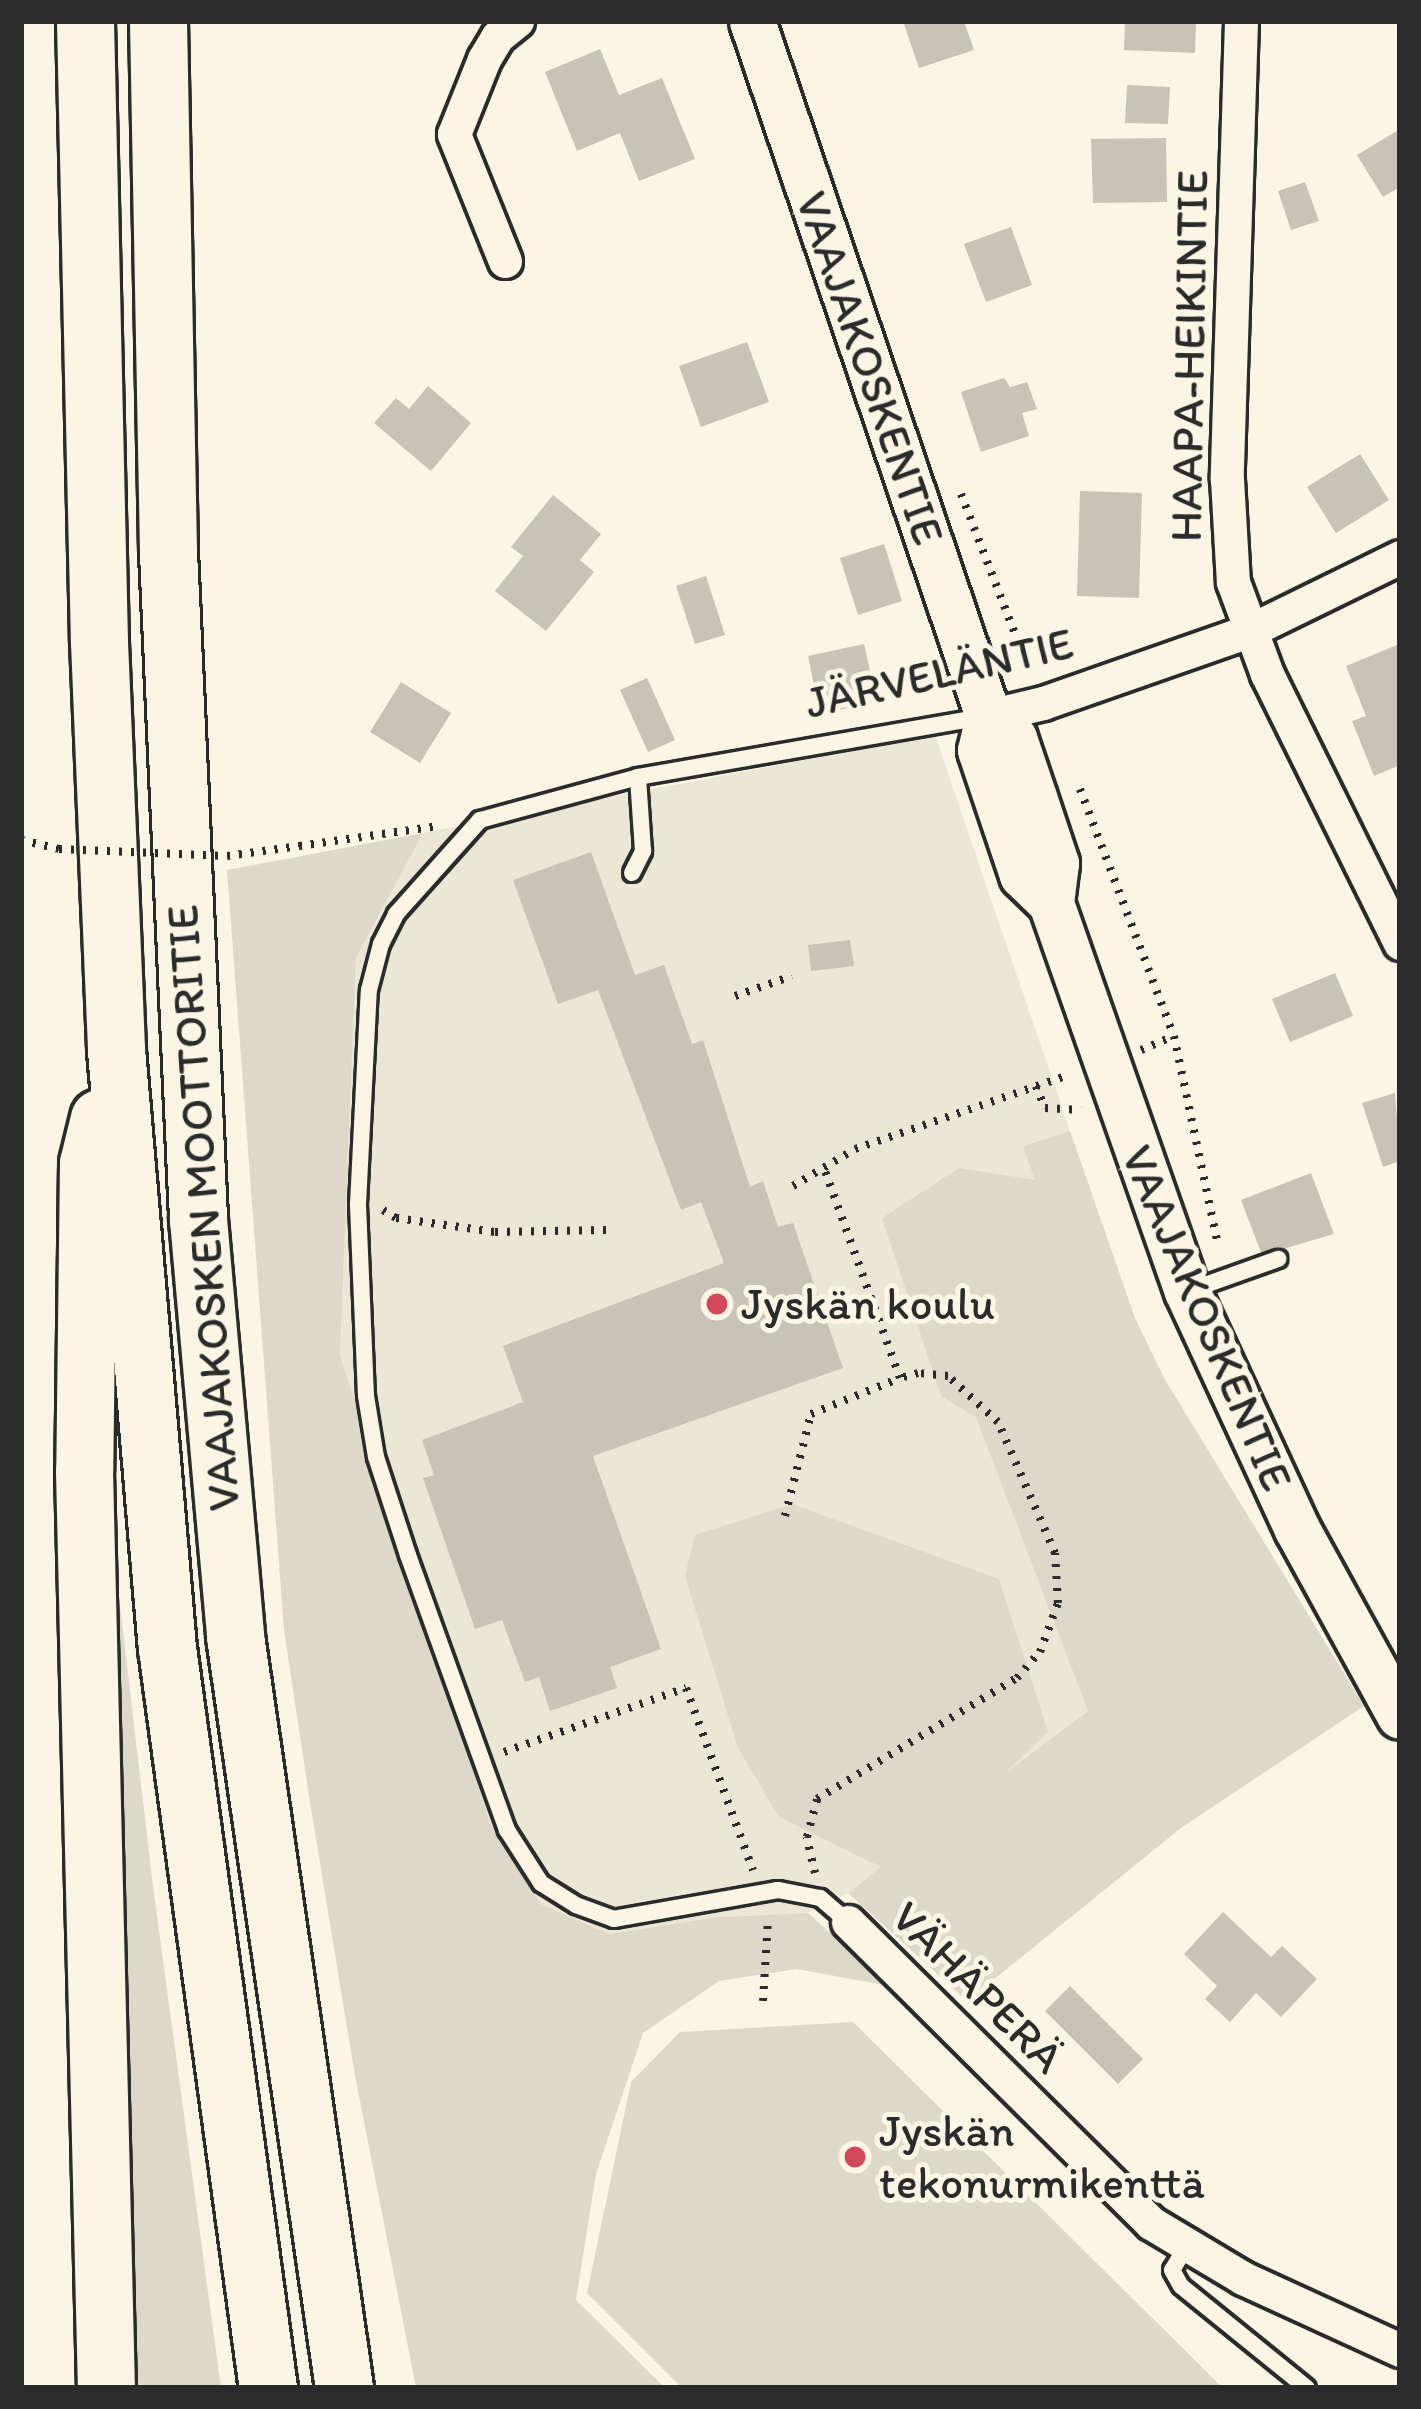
<!DOCTYPE html>
<meta charset="utf-8">
<style>
body{margin:0}
#map{position:relative;width:1421px;height:2409px;overflow:hidden;background:#fcf5e5;font-family:Itim,sans-serif}
div>[style]{position:absolute}
.built>*{inset:0;background:#ece6d7}
.green>*{inset:0;background:#ded8ca}
.building>*{inset:0;background:#c8c3b7}
.path>*{height:8px;margin-top:-4px;transform-origin:0;background:repeating-linear-gradient(90deg,#2b2b2b 0 3px,transparent 0 12px)}
.roads{filter:drop-shadow(3px 0 #2b2b2b) drop-shadow(-3px 0 #2b2b2b) drop-shadow(0 3px #2b2b2b) drop-shadow(0 -3px #2b2b2b)}
.service>*{height:16px;margin:-8px;padding:0 8px;transform-origin:8px;border-radius:8px;background:#fcf5e5}
.minor>*{height:33px;margin:-16.5px;padding:0 16.5px;transform-origin:16.5px;border-radius:16.5px;background:#fcf5e5}
.secondary>*{height:45px;margin:-22.5px;padding:0 22.5px;transform-origin:22.5px;border-radius:22.5px;background:#fcf5e5}
.motorway>*{height:57px;margin:-28.5px;padding:0 28.5px;transform-origin:28.5px;border-radius:28.5px;background:#fcf5e5}
.path-bridge>*{height:8px;margin-top:-4px;transform-origin:0;background:repeating-linear-gradient(90deg,#2b2b2b 0 3px,transparent 0 12px)}
.dots>*{width:33px;height:33px;translate:-50% -50%;box-sizing:border-box;border:6px solid #fcf5e5;border-radius:50%}
span{translate:-50% -50%;white-space:nowrap;text-align:center;line-height:1.15;-webkit-text-stroke:10px #fcf5e5;paint-order:stroke}
.street-label{font-size:45px;color:#2b2b2b}
.poi-label{font-size:45px;color:#2b2b2b}
.left{translate:0 -50%;text-align:left}
.frame{position:absolute;inset:0;border:24px solid #2b2b2b;pointer-events:none}
</style>
<div id="map">
<div class="built">
<i style="clip-path:polygon(935px 735px,1070px 1131px,1024px 1146px,1086px 1323px,977px 1417px,1089px 1710px,848px 1893px,808px 1913px,720px 1917px,609px 1934px,541px 1904px,490px 1823px,340px 1355px,356px 958px,423px 833px)"></i>
</div>
<div class="green">
<i style="clip-path:polygon(423px 833px,356px 958px,340px 1355px,490px 1823px,541px 1904px,609px 1934px,719px 1917px,808px 1913px,889px 1986px,797px 1969px,719px 1981px,643px 2033px,596px 2174px,576px 2300px,665px 2388px,416px 2388px,354px 2070px,309px 1796px,284px 1630px,227px 870px)"></i>
<i style="clip-path:polygon(1070px 1131px,1135px 1318px,1164px 1378px,1364px 1706px,1181px 1828px,967px 2001px,848px 1893px,881px 1867px,779px 1817px,738px 1748px,685px 1576px,695px 1535px,792px 1504px,999px 1579px,1048px 1732px,1004px 1774px,1088px 1711px,976px 1417px,941px 1396px,882px 1218px,959px 1168px,1035px 1180px,1023px 1146px)"></i>
<i style="clip-path:polygon(116px 1572px,153px 1886px,221px 2388px,136px 2388px,121px 2181px,108px 1612px)"></i>
<i style="clip-path:polygon(853px 2022px,1223px 2388px,682px 2388px,587px 2293px,631px 2082px,680px 2032px)"></i>
</div>
<div class="building">
<i style="clip-path:polygon(903px 21px,964px 21px,974px 50px,919px 68px)"></i>
<i style="clip-path:polygon(1125px 21px,1196px 21px,1195px 53px,1124px 50px)"></i>
<i style="clip-path:polygon(600px 49px,619px 95px,662px 78px,695px 159px,639px 181px,620px 133px,577px 151px,545px 72px)"></i>
<i style="clip-path:polygon(1127px 85px,1170px 87px,1168px 124px,1125px 123px)"></i>
<i style="clip-path:polygon(1400px 129px,1400px 187px,1383px 197px,1357px 155px)"></i>
<i style="clip-path:polygon(1166px 138px,1167px 202px,1093px 203px,1091px 139px)"></i>
<i style="clip-path:polygon(1305px 182px,1319px 221px,1291px 230px,1278px 191px)"></i>
<i style="clip-path:polygon(1011px 227px,1032px 285px,986px 302px,964px 244px)"></i>
<i style="clip-path:polygon(747px 342px,769px 402px,701px 427px,679px 366px)"></i>
<i style="clip-path:polygon(1004px 378px,1010px 387px,1027px 382px,1037px 409px,1022px 413px,1029px 436px,981px 452px,961px 392px)"></i>
<i style="clip-path:polygon(428px 386px,471px 423px,431px 471px,374px 423px,396px 398px,409px 409px)"></i>
<i style="clip-path:polygon(1360px 454px,1389px 500px,1336px 533px,1307px 487px)"></i>
<i style="clip-path:polygon(1080px 491px,1142px 493px,1139px 598px,1077px 596px)"></i>
<i style="clip-path:polygon(553px 495px,601px 534px,580px 560px,594px 572px,546px 631px,495px 591px,523px 556px,511px 547px)"></i>
<i style="clip-path:polygon(884px 544px,902px 601px,858px 615px,840px 558px)"></i>
<i style="clip-path:polygon(706px 576px,725px 635px,695px 644px,676px 586px)"></i>
<i style="clip-path:polygon(864px 644px,877px 702px,820px 714px,808px 656px)"></i>
<i style="clip-path:polygon(1397px 645px,1400px 765px,1374px 776px,1352px 721px,1366px 716px,1346px 666px)"></i>
<i style="clip-path:polygon(647px 678px,675px 740px,648px 752px,620px 690px)"></i>
<i style="clip-path:polygon(401px 682px,451px 713px,420px 763px,370px 732px)"></i>
<i style="clip-path:polygon(591px 852px,635px 975px,664px 965px,692px 1044px,703px 1040px,750px 1187px,763px 1181px,778px 1227px,793px 1223px,843px 1368px,593px 1456px,661px 1649px,610px 1667px,617px 1688px,550px 1711px,539px 1677px,525px 1682px,502px 1620px,475px 1629px,423px 1478px,434px 1475px,422px 1440px,523px 1402px,503px 1346px,724px 1263px,701px 1202px,681px 1210px,598px 990px,558px 1004px,513px 880px)"></i>
<i style="clip-path:polygon(850px 940px,854px 966px,811px 971px,808px 945px)"></i>
<i style="clip-path:polygon(1335px 973px,1353px 1016px,1290px 1042px,1272px 999px)"></i>
<i style="clip-path:polygon(1395px 1093px,1400px 1161px,1383px 1167px,1362px 1103px)"></i>
<i style="clip-path:polygon(1311px 1173px,1334px 1234px,1262px 1255px,1241px 1200px)"></i>
<i style="clip-path:polygon(1223px 1912px,1271px 1957px,1282px 1946px,1317px 1979px,1281px 2017px,1256px 1993px,1230px 2022px,1205px 1999px,1217px 1986px,1184px 1954px)"></i>
<i style="clip-path:polygon(1070px 1986px,1143px 2059px,1118px 2084px,1045px 2011px)"></i>
</div>
<div class="path">
<i style="left:961px;top:494px;width:189px;rotate:68.9deg"></i>
<i style="left:1080px;top:789px;width:264px;rotate:69.2deg"></i>
<i style="left:1174px;top:1036px;width:213px;rotate:78.1deg"></i>
<i style="left:299px;top:846px;width:139px;rotate:-8.2deg"></i>
<i style="left:735px;top:996px;width:60px;rotate:-19.3deg"></i>
<i style="left:1141px;top:1050px;width:36px;rotate:-23deg"></i>
<i style="left:1036px;top:1086px;width:24px;rotate:68deg"></i>
<i style="left:1045px;top:1108px;width:36px;rotate:3deg"></i>
<i style="left:793px;top:1186px;width:72px;rotate:-30.8deg"></i>
<i style="left:855px;top:1149px;width:226px;rotate:-19.1deg"></i>
<i style="left:383px;top:1210px;width:15px;rotate:32deg"></i>
<i style="left:396px;top:1218px;width:100px;rotate:8deg"></i>
<i style="left:495px;top:1232px;width:111px;rotate:-1deg"></i>
<i style="left:785px;top:1516px;width:105px;rotate:-75.7deg"></i>
<i style="left:811px;top:1414px;width:96px;rotate:-22deg"></i>
<i style="left:900px;top:1378px;width:223px;rotate:-109.9deg"></i>
<i style="left:504px;top:1752px;width:193px;rotate:-19.4deg"></i>
<i style="left:686px;top:1688px;width:194px;rotate:69.8deg"></i>
<i style="left:815px;top:1873px;width:37px;rotate:-103deg"></i>
<i style="left:807px;top:1837px;width:39px;rotate:-75deg"></i>
<i style="left:817px;top:1799px;width:234px;rotate:-31.2deg"></i>
<i style="left:1017px;top:1678px;width:35px;rotate:-49deg"></i>
<i style="left:1040px;top:1652px;width:52px;rotate:-69.8deg"></i>
<i style="left:1058px;top:1603px;width:50px;rotate:-93.4deg"></i>
<i style="left:1055px;top:1553px;width:143px;rotate:-113.5deg"></i>
<i style="left:998px;top:1422px;width:68px;rotate:-137.4deg"></i>
<i style="left:948px;top:1376px;width:30px;rotate:-174deg"></i>
<i style="left:918px;top:1373px;width:19px;rotate:164deg"></i>
<i style="left:763px;top:2001px;width:82px;rotate:-86.5deg"></i>
</div>
<div class="roads">
<div class="service">
<i style="left:632px;top:873px;width:25px;rotate:-63deg"></i>
<i style="left:643px;top:851px;width:74px;rotate:-93.9deg"></i>
<i style="left:1188px;top:1291px;width:96px;rotate:-19.6deg"></i>
<i style="left:848px;top:1922px;width:37px;rotate:-139deg"></i>
<i style="left:820px;top:1898px;width:43px;rotate:-169.2deg"></i>
<i style="left:778px;top:1890px;width:167px;rotate:170deg"></i>
<i style="left:614px;top:1919px;width:40px;rotate:-159.8deg"></i>
<i style="left:576px;top:1905px;width:41px;rotate:-147.8deg"></i>
<i style="left:541px;top:1883px;width:63px;rotate:-122.7deg"></i>
<i style="left:507px;top:1830px;width:292px;rotate:-109.8deg"></i>
<i style="left:408px;top:1555px;width:103px;rotate:-108.1deg"></i>
<i style="left:376px;top:1457px;width:62px;rotate:-99.3deg"></i>
<i style="left:366px;top:1396px;width:192px;rotate:-92.4deg"></i>
<i style="left:358px;top:1204px;width:214px;rotate:-87.1deg"></i>
<i style="left:369px;top:990px;width:48px;rotate:-75.4deg"></i>
<i style="left:381px;top:944px;width:34px;rotate:-63deg"></i>
<i style="left:396px;top:914px;width:126px;rotate:-48.2deg"></i>
<i style="left:480px;top:820px;width:164px;rotate:-15.2deg"></i>
<i style="left:638px;top:777px;width:354px;rotate:-9.9deg"></i>
<i style="left:1186px;top:2247px;width:27px;rotate:121deg"></i>
<i style="left:1172px;top:2270px;width:18px;rotate:61deg"></i>
<i style="left:1181px;top:2286px;width:162px;rotate:39deg"></i>
</div>
<div class="minor">
<i style="left:1241px;top:21px;width:458px;rotate:91.8deg"></i>
<i style="left:1227px;top:479px;width:103px;rotate:86.7deg"></i>
<i style="left:1233px;top:582px;width:98px;rotate:69.7deg"></i>
<i style="left:1267px;top:674px;width:300px;rotate:63.7deg"></i>
<i style="left:505px;top:261px;width:137px;rotate:-111.9deg"></i>
<i style="left:454px;top:134px;width:81px;rotate:-68.2deg"></i>
<i style="left:484px;top:59px;width:26px;rotate:-59deg"></i>
<i style="left:497px;top:37px;width:26px;rotate:-39deg"></i>
<i style="left:988px;top:716px;width:57px;rotate:-13.3deg"></i>
<i style="left:1043px;top:703px;width:218px;rotate:-19.3deg"></i>
<i style="left:1249px;top:631px;width:168px;rotate:-26.1deg"></i>
<i style="left:848px;top:1922px;width:427px;rotate:44.8deg"></i>
<i style="left:1151px;top:2223px;width:107px;rotate:30.9deg"></i>
<i style="left:1243px;top:2278px;width:173px;rotate:24.6deg"></i>
</div>
<div class="secondary">
<i style="left:752px;top:21px;width:734px;rotate:71.24deg"></i>
<i style="left:988px;top:716px;width:34px;rotate:40deg"></i>
<i style="left:1014px;top:738px;width:62px;rotate:71.3deg"></i>
<i style="left:1034px;top:797px;width:70px;rotate:71.6deg"></i>
<i style="left:1056px;top:863px;width:40px;rotate:97.1deg"></i>
<i style="left:1051px;top:903px;width:411px;rotate:70.7deg"></i>
<i style="left:1187px;top:1291px;width:262px;rotate:65.2deg"></i>
<i style="left:1297px;top:1529px;width:213px;rotate:61.2deg"></i>
<i style="left:988px;top:716px;width:35px;rotate:103deg"></i>
<i style="left:980px;top:750px;width:132px;rotate:71.4deg"></i>
<i style="left:1022px;top:875px;width:40px;rotate:44deg"></i>
</div>
<div class="motorway">
<i style="left:85px;top:21px;width:621px;rotate:88.71deg"></i>
<i style="left:99px;top:642px;width:408px;rotate:87.6deg"></i>
<i style="left:116px;top:1050px;width:600px;rotate:85.13deg"></i>
<i style="left:167px;top:1648px;width:747px;rotate:82.23deg"></i>
<i style="left:158px;top:21px;width:531px;rotate:88.92deg"></i>
<i style="left:168px;top:552px;width:668px;rotate:87.42deg"></i>
<i style="left:198px;top:1219px;width:419px;rotate:84.9deg"></i>
<i style="left:235px;top:1636px;width:760px;rotate:81.75deg"></i>
<i style="left:99px;top:1118px;width:46px;rotate:103.7deg"></i>
<i style="left:88px;top:1163px;width:308px;rotate:90.7deg"></i>
<i style="left:84px;top:1471px;width:917px;rotate:88.63deg"></i>
</div>
</div>
<div class="path-bridge">
<i style="left:21px;top:840px;width:39px;rotate:13deg"></i>
<i style="left:59px;top:849px;width:168px;rotate:2.4deg"></i>
<i style="left:227px;top:856px;width:73px;rotate:-7.9deg"></i>
</div>
<div class="dots">
<i style="left:717px;top:1304px;background:#d1495b"></i>
<i style="left:855px;top:2157px;background:#d1495b"></i>
</div>
<div class="street-label">
<span style="left:1189px;top:356px;rotate:-89deg">HAAPA-HEIKINTIE</span>
<span style="left:870px;top:368px;rotate:71deg">VAAJAKOSKENTIE</span>
<span style="left:939px;top:673px;rotate:-13deg">JÄRVELÄNTIE</span>
<span style="left:203px;top:1208px;rotate:-94deg">VAAJAKOSKEN MOOTTORITIE</span>
<span style="left:1207px;top:1318px;rotate:67deg">VAAJAKOSKENTIE</span>
<span style="left:978px;top:1987px;rotate:45deg">VÄHÄPERÄ</span>
</div>
<div class="poi-label">
<span class="left" style="left:741px;top:1304px">Jyskän koulu</span>
<span class="left" style="left:879px;top:2157px">Jyskän<br>tekonurmikenttä</span>
</div>
<div class="frame"></div>
</div>
